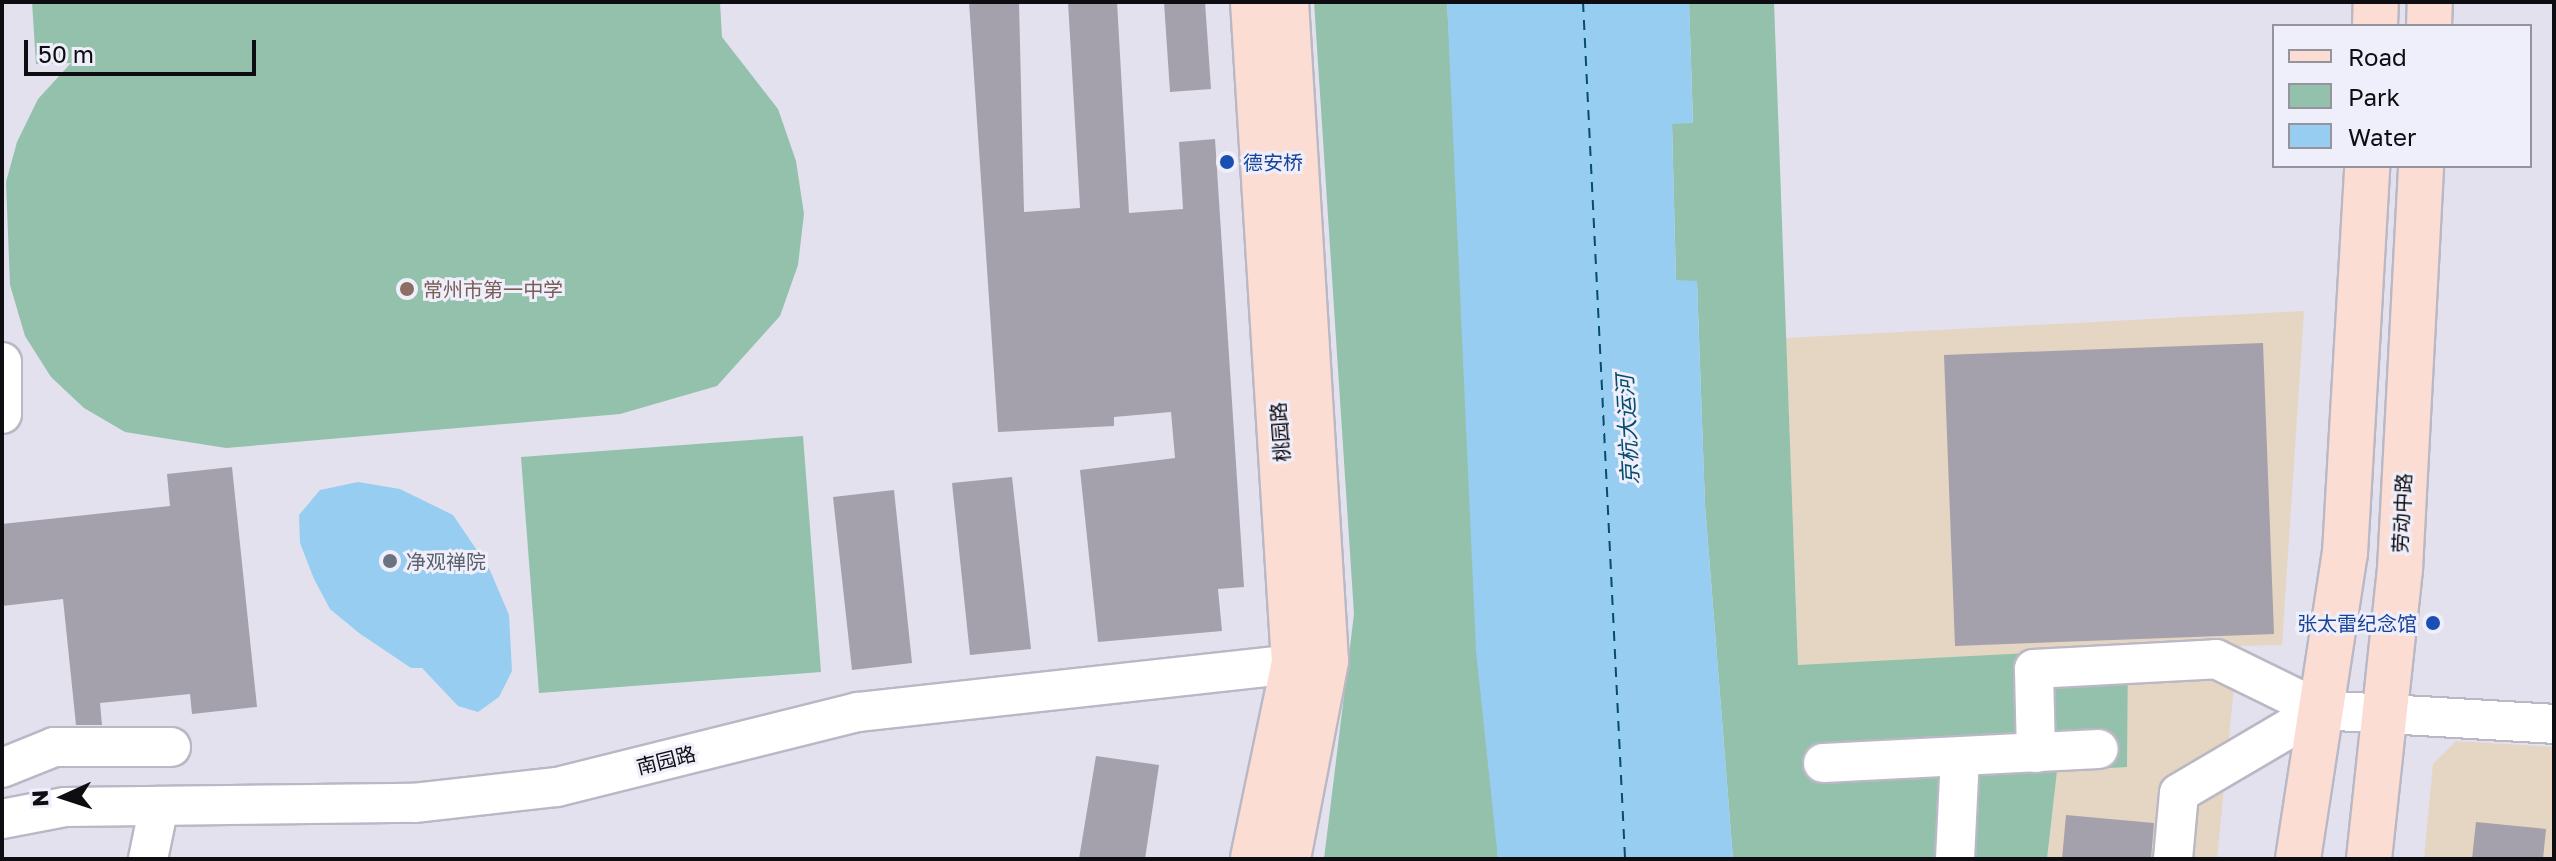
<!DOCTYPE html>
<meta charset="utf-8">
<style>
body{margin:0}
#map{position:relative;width:2556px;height:861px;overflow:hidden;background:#e2e1ed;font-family:"Golos Text","Noto Sans SC",sans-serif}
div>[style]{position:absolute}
.commercial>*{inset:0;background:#e5d6c3}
.green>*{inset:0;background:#93c1ab}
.water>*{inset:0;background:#97cdf0}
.ferry>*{height:2px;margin-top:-1px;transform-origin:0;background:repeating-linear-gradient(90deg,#054c6d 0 10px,transparent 0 18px)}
.building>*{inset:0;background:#a4a1ac}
.roads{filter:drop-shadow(2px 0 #b9b8c4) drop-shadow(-2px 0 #b9b8c4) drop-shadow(0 2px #b9b8c4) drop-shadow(0 -2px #b9b8c4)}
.minor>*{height:38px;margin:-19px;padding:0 19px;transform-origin:19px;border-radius:19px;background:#fff}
.major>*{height:44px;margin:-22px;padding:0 22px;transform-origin:22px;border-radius:22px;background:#fcddd4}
.dots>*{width:22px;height:22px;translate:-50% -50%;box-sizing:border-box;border:4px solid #efeefb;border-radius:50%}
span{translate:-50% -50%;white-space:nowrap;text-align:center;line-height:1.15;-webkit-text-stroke:6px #efeefb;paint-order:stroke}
.transit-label{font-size:20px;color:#164399}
.left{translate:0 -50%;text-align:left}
.right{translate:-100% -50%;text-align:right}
.education-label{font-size:20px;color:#785e54}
.street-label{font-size:20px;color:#0e0d11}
.worship-label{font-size:20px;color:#5b616d}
.water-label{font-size:22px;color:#054c6d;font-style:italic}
.frame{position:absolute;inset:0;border:4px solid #0e0d11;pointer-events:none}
.legend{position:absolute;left:2272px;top:24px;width:260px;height:144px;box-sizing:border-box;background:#efeefb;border:2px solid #95949d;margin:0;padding:10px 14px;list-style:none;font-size:24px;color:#0e0d11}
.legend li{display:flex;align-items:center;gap:16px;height:40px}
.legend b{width:40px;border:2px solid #95949d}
.north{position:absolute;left:24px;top:757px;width:80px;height:80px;-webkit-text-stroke:6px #efeefb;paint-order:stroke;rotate:267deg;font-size:22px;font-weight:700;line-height:32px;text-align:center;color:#0e0d11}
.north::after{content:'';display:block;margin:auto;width:28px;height:36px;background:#0e0d11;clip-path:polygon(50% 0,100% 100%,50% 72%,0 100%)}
.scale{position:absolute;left:24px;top:40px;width:232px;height:36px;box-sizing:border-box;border:4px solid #0e0d11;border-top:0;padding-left:10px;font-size:24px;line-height:28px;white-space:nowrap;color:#0e0d11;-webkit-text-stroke:6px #efeefb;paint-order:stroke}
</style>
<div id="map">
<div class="commercial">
<i style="clip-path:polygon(2304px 311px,2282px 645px,2238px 646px,2217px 859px,2047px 859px,2057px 770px,2127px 649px,1798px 666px,1786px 338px)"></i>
<i style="clip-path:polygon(2456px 741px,2554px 747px,2554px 859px,2424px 859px,2433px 764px)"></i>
</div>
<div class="green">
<i style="clip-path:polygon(32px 2px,720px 2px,722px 37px,778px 109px,796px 161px,804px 214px,798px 265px,780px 316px,717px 386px,620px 414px,226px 448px,125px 432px,84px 408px,51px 377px,25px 336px,10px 285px,6px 182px,17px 142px,38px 99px,71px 63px,36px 64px)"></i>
<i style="clip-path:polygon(1314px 2px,1447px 2px,1498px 859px,1324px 859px,1354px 614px)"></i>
<i style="clip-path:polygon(1689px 2px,1774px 2px,1798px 665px,2128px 648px,2127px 767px,2057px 771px,2047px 859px,1733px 859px,1705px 505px,1697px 281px,1676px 281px,1672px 123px,1693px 122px)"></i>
<i style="clip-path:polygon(803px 436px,821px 672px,539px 693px,521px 457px)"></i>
</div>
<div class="water">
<i style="clip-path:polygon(1447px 2px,1689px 2px,1693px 123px,1672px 124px,1676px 280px,1697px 281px,1705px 505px,1733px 859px,1498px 859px,1476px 651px)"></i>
<i style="clip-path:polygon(358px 482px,400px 489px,453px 515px,489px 568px,509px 615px,512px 671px,499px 697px,478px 712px,458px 706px,422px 668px,411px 668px,359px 633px,330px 609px,314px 579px,300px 543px,299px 515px,320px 490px)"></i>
</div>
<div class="ferry">
<i style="left:1583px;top:2px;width:858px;rotate:87.19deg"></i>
</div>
<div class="building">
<i style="clip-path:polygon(969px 2px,1019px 2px,1024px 212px,1080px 208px,1068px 2px,1117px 2px,1129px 213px,1183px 209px,1179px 142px,1215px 139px,1244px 587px,1218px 589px,1222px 631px,1098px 642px,1080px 470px,1175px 458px,1171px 412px,1114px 417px,1114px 426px,998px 432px)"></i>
<i style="clip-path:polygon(1164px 2px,1205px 2px,1211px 89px,1170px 92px)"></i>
<i style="clip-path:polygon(2263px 343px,2274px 634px,1955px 646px,1944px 355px)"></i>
<i style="clip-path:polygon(232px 467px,257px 707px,192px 714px,190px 694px,100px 703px,102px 725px,76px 725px,63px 599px,2px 606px,2px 524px,170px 506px,167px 474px)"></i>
<i style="clip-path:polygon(1012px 477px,1031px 649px,970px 655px,952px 483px)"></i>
<i style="clip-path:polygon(894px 490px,912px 663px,852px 670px,833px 497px)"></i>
<i style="clip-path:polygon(1096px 756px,1159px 765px,1145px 859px,1079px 859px)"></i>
<i style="clip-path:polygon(2066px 815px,2154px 823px,2151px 859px,2062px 859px)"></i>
<i style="clip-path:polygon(2476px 822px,2546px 829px,2543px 859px,2472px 859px)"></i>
</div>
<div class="roads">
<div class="minor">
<i style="left:2px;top:362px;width:52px;rotate:90deg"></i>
<i style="left:2036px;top:753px;width:84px;rotate:-91.4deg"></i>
<i style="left:2034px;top:669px;width:182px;rotate:-3.1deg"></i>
<i style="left:2216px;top:659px;width:116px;rotate:26.1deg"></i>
<i style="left:2320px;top:710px;width:234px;rotate:3.4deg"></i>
<i style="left:1823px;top:763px;width:276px;rotate:-2.9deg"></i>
<i style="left:2px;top:768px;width:56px;rotate:-22deg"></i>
<i style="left:54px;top:747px;width:117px"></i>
<i style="left:2px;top:819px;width:64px;rotate:-10.8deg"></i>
<i style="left:65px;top:807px;width:349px;rotate:-0.7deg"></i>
<i style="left:414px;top:803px;width:144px;rotate:-6.4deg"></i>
<i style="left:557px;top:787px;width:310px;rotate:-14deg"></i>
<i style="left:858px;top:712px;width:466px;rotate:-6.3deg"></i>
<i style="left:148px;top:859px;width:54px;rotate:-78.3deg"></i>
<i style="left:1955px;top:859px;width:102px;rotate:-87.2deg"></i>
<i style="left:2173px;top:859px;width:66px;rotate:-84.8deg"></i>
<i style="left:2179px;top:793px;width:164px;rotate:-30.5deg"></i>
</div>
<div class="major">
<i style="left:1253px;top:2px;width:661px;rotate:86.45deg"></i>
<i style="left:1294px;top:662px;width:201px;rotate:101.8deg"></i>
<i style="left:1286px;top:2px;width:660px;rotate:86.53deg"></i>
<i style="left:1326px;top:661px;width:202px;rotate:100.9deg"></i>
<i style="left:2375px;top:26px;width:24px;rotate:-88deg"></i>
<i style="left:2429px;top:26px;width:24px;rotate:-88deg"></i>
<i style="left:2298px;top:859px;width:310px;rotate:-81.3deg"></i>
<i style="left:2345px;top:553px;width:388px;rotate:-86.7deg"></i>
<i style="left:2369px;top:859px;width:292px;rotate:-83.9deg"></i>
<i style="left:2400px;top:569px;width:404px;rotate:-87deg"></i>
</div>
</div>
<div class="dots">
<i style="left:1227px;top:162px;background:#1a4fb4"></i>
<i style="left:407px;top:289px;background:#8d6e63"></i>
<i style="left:390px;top:561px;background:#6b7280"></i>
<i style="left:2433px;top:623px;background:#1a4fb4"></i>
</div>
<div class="transit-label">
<span class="left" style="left:1243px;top:162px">德安桥</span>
<span class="right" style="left:2417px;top:623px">张太雷纪念馆</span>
</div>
<div class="education-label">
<span class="left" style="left:423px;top:289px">常州市第一中学</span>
</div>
<div class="street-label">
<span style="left:1280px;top:432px;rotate:-94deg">桃园路</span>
<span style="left:2402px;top:513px;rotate:-87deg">劳动中路</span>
<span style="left:666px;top:760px;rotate:-14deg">南园路</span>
</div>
<div class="worship-label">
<span class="left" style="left:406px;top:561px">净观禅院</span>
</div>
<div class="water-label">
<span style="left:1627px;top:430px;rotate:-93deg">京杭大运河</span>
</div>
<div class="frame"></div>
<ul class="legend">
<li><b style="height:10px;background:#fcddd4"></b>Road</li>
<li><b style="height:22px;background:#93c1ab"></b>Park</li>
<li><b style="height:22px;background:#97cdf0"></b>Water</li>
</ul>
<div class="north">N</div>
<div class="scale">50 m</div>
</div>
